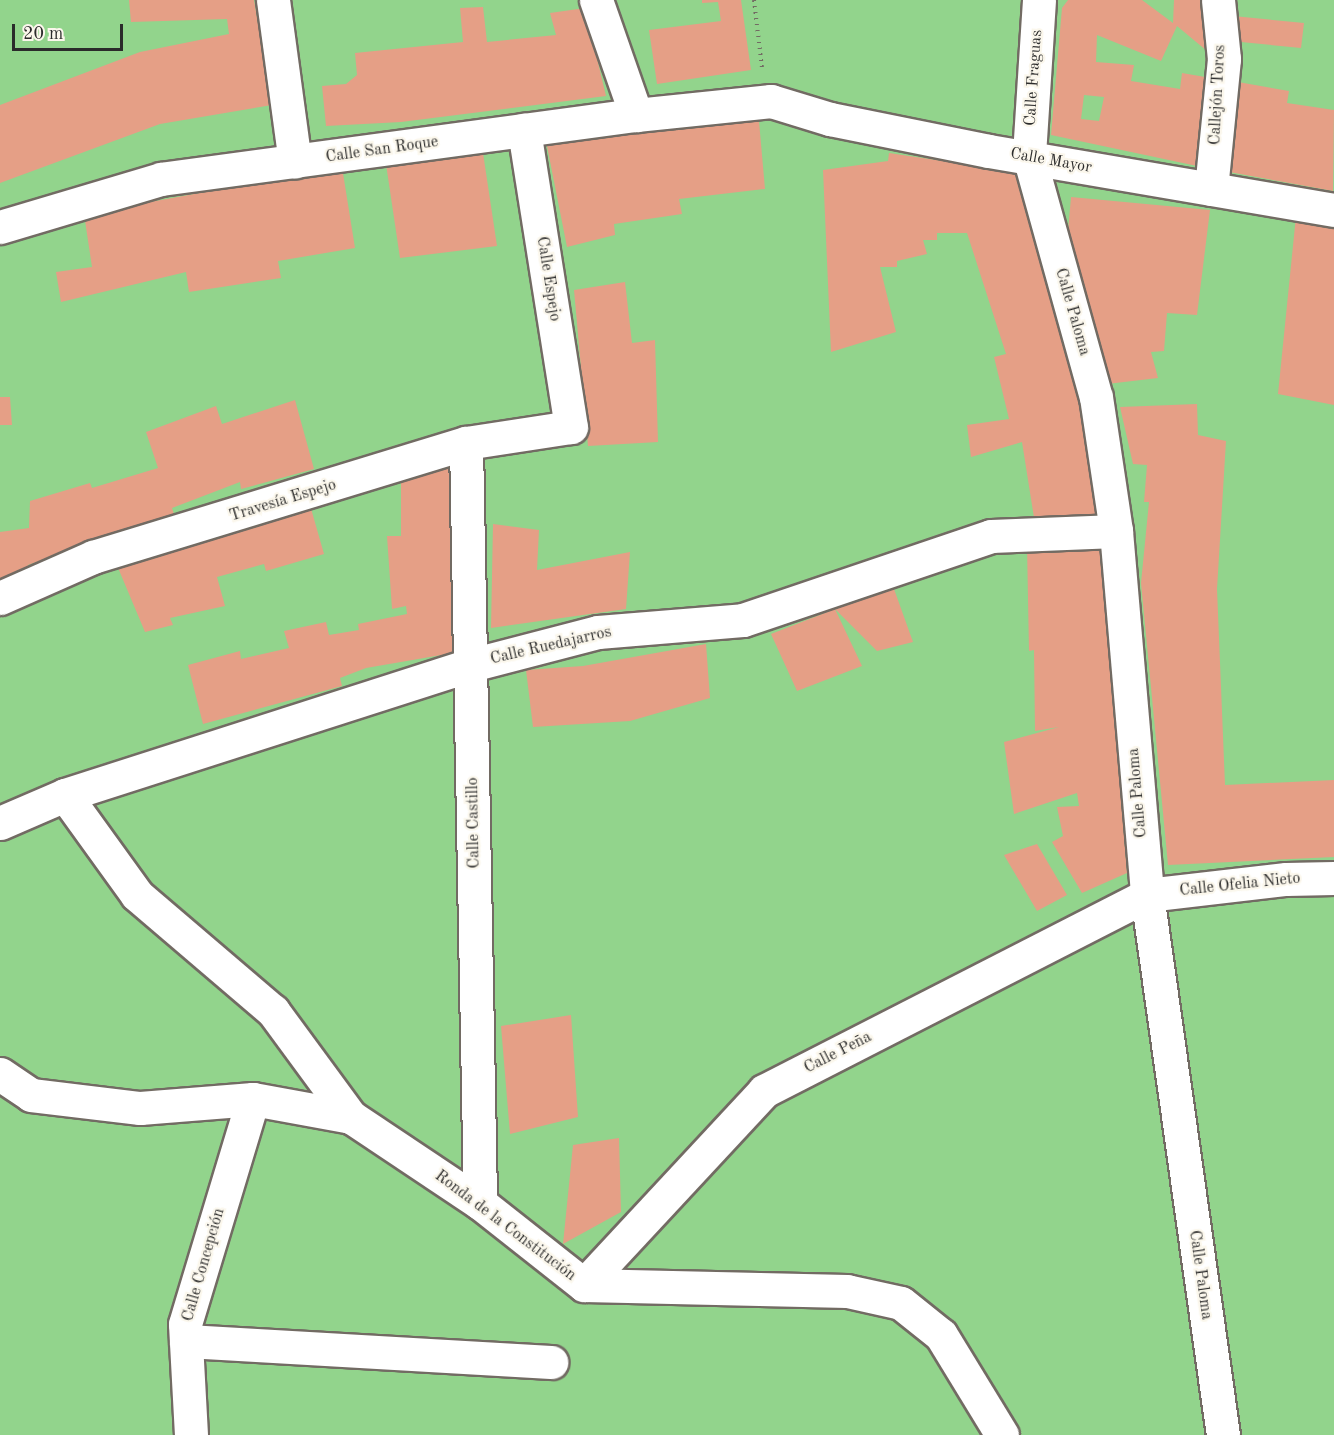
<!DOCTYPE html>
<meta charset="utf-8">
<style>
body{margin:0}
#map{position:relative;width:1334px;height:1435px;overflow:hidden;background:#f6e2ca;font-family:"Old Standard TT",serif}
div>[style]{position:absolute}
.green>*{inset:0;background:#92d48c}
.building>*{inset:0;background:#e59f86}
.path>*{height:4px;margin-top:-2px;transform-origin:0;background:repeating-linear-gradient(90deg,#726b63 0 1.5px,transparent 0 6px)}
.roads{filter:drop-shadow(2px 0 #726b63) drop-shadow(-2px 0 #726b63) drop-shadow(0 2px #726b63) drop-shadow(0 -2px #726b63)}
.street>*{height:33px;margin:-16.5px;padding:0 16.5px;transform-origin:16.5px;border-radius:16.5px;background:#fff}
.secondary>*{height:33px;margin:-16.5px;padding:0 16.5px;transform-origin:16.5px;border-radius:16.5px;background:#fff}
span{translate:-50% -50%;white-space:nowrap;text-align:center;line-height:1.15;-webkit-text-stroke:4.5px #fbf7ec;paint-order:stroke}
.street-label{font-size:16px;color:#2b2b2b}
.scale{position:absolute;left:12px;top:24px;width:111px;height:27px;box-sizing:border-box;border:3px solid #2b2b2b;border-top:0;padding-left:8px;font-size:18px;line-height:21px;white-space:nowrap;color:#2b2b2b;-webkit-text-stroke:4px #fbf7ec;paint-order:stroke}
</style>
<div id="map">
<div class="green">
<i style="clip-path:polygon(0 0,1334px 0,1334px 1435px,0 1435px)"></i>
</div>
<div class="building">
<i style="clip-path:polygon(129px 0,254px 0,272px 105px,160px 124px,0 183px,0 105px,140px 52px,229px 34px,227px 19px,131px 22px)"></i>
<i style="clip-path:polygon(702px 0,741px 0,751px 70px,657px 84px,649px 30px,721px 21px,718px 2px,702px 3px)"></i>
<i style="clip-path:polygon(evenodd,1068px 0,1142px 0,1173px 23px,1174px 0,1207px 0,1213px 56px,1177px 26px,1161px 61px,1097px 35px,1096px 62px,1134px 65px,1131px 81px,1180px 89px,1182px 73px,1211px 78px,1197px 166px,1051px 135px,1062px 8px,1068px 0,1084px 95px,1104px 97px,1099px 121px,1081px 119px,1084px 95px)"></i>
<i style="clip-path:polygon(483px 7px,487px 42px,556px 35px,550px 13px,585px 8px,606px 96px,401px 122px,326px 126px,322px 86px,346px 84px,357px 75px,355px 53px,463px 42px,460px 8px)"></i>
<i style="clip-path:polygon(1233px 16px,1304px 23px,1301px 48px,1241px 42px)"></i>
<i style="clip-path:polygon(1238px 82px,1289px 91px,1287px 103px,1334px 110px,1333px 191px,1229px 172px)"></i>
<i style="clip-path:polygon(758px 110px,765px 189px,679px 199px,682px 214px,614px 224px,615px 235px,567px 247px,545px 136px)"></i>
<i style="clip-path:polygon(483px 153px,497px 246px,400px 258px,386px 164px)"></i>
<i style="clip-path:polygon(889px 153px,1017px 172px,1071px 333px,1097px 515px,1035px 524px,1022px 442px,971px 457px,967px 425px,1009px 419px,994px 357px,1006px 354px,967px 233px,937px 233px,937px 240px,923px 240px,927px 254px,897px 261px,897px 267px,880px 267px,896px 332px,831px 352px,823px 170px,888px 161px)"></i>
<i style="clip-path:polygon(342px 167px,355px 248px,278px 261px,281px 278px,189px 292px,186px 272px,61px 302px,56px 272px,92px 267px,84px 214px)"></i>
<i style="clip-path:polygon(1071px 197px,1210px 210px,1197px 315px,1167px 313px,1164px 351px,1151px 352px,1158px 378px,1107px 384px,1067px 243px)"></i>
<i style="clip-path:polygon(1296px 216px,1334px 222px,1334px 405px,1278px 394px)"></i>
<i style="clip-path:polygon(625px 282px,632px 343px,655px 340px,658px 442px,588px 446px,574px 290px)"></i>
<i style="clip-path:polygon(0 397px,10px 397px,12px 425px,0 425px)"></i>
<i style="clip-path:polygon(295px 400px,314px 469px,241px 489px,240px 482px,172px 508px,174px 514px,28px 565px,27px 574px,0 585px,0 532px,29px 528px,30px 501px,90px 483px,92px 488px,158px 468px,146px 432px,216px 406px,222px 424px)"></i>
<i style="clip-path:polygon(1197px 404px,1198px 435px,1226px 441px,1217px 589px,1225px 785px,1334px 780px,1334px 857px,1168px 865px,1141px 583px,1149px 502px,1144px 502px,1147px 465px,1133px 464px,1120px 407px)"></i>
<i style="clip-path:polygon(456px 463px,459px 652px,366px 668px,340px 678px,342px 686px,203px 724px,188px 665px,240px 651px,241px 659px,289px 648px,284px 631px,326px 622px,329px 635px,359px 630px,358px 624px,407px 614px,406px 606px,392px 609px,387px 536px,401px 536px,401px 477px)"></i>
<i style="clip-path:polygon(310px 505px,324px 554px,266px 571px,264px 564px,217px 577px,225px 606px,170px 618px,173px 625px,145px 632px,116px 563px)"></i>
<i style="clip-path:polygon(493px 524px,539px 530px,537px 570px,630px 552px,626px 609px,491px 628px)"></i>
<i style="clip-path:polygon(1101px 538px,1127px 873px,1082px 893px,1052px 842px,1063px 836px,1057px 807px,1079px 806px,1077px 793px,1014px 814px,1004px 742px,1059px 727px,1035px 731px,1034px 650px,1029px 651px,1027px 546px)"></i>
<i style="clip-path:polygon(894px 589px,913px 642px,877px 651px,835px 609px,862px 666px,797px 691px,771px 634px,835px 609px)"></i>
<i style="clip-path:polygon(706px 644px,710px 698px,630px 721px,533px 727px,526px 670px,583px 666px)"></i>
<i style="clip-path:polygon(1037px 844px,1067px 895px,1037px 911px,1004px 855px)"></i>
<i style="clip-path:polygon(571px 1015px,578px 1117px,510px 1134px,501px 1026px)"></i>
<i style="clip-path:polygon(619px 1138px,621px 1212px,563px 1244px,573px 1145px)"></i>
</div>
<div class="path">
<i style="left:754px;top:0;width:68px;rotate:83.3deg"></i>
</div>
<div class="roads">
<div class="street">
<i style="left:273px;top:0;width:163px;rotate:82.3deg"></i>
<i style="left:596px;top:0;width:122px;rotate:70.8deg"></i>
<i style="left:1039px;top:0;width:156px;rotate:93.7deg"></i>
<i style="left:1029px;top:156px;width:250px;rotate:74.5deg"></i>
<i style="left:1096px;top:397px;width:135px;rotate:81.5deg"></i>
<i style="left:1116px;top:531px;width:365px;rotate:85.1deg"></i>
<i style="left:1147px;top:895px;width:545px;rotate:81.99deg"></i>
<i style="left:1211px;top:189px;width:131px;rotate:-84.3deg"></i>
<i style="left:1224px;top:59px;width:59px;rotate:-95.8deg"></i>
<i style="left:466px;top:443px;width:760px;rotate:88.94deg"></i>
<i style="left:0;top:598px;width:102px;rotate:-23.8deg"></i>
<i style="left:93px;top:557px;width:390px;rotate:-17deg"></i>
<i style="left:466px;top:443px;width:106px;rotate:-8.7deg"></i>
<i style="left:571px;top:427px;width:301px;rotate:-99deg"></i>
<i style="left:65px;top:795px;width:426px;rotate:-17.8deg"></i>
<i style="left:471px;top:665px;width:131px;rotate:-14.6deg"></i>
<i style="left:598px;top:632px;width:145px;rotate:-4.7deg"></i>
<i style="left:743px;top:620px;width:262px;rotate:-18.7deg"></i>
<i style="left:991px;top:536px;width:125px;rotate:-2.3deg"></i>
<i style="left:0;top:823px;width:71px;rotate:-23.3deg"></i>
<i style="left:65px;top:795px;width:123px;rotate:54.2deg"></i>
<i style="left:137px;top:895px;width:179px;rotate:40.5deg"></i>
<i style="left:273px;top:1011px;width:132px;rotate:53.7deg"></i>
<i style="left:0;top:1074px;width:37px;rotate:34deg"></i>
<i style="left:31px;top:1095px;width:110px;rotate:6.8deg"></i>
<i style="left:140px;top:1108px;width:113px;rotate:-4.6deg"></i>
<i style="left:253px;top:1099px;width:100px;rotate:10.4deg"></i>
<i style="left:351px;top:1117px;width:155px;rotate:33.7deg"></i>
<i style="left:480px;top:1203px;width:132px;rotate:38.3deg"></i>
<i style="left:584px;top:1285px;width:263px;rotate:1.3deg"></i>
<i style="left:847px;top:1291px;width:55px;rotate:12.5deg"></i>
<i style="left:901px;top:1303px;width:51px;rotate:38.7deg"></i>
<i style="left:941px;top:1335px;width:117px;rotate:58.6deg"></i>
<i style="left:584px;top:1285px;width:265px;rotate:-47.1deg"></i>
<i style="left:764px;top:1091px;width:430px;rotate:-27.1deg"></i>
<i style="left:1147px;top:895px;width:140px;rotate:-6.6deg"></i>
<i style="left:1286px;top:879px;width:48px;rotate:-1.2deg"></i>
<i style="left:186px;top:1341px;width:366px;rotate:3.3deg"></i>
<i style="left:191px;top:1435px;width:111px;rotate:-93.1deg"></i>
<i style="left:185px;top:1324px;width:235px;rotate:-73.2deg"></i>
</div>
<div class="secondary">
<i style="left:0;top:227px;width:168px;rotate:-16.6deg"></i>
<i style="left:161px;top:179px;width:479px;rotate:-7.7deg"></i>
<i style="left:636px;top:115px;width:136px;rotate:-5.9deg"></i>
<i style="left:771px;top:101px;width:62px;rotate:17deg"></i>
<i style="left:830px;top:119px;width:162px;rotate:11.4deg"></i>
<i style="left:989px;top:151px;width:350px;rotate:9.7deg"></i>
</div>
</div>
<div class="street-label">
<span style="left:1034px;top:78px;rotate:-86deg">Calle Fraguas</span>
<span style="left:1218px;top:95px;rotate:-87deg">Callejón Toros</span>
<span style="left:382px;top:150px;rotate:-8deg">Calle San Roque</span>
<span style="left:1051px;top:161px;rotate:10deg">Calle Mayor</span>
<span style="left:548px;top:279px;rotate:81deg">Calle Espejo</span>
<span style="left:1072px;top:312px;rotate:74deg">Calle Paloma</span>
<span style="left:283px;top:501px;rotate:-17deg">Travesía Espejo</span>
<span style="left:551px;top:646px;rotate:-13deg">Calle Ruedajarros</span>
<span style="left:1138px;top:793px;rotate:-95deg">Calle Paloma</span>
<span style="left:474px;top:823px;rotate:-91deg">Calle Castillo</span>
<span style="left:1240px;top:885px;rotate:-6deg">Calle Ofelia Nieto</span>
<span style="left:838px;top:1053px;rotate:-27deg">Calle Peña</span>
<span style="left:505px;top:1226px;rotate:37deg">Ronda de la Constitución</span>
<span style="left:204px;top:1265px;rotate:-74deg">Calle Concepción</span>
<span style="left:1200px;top:1275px;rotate:82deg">Calle Paloma</span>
</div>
<div class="scale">20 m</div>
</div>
